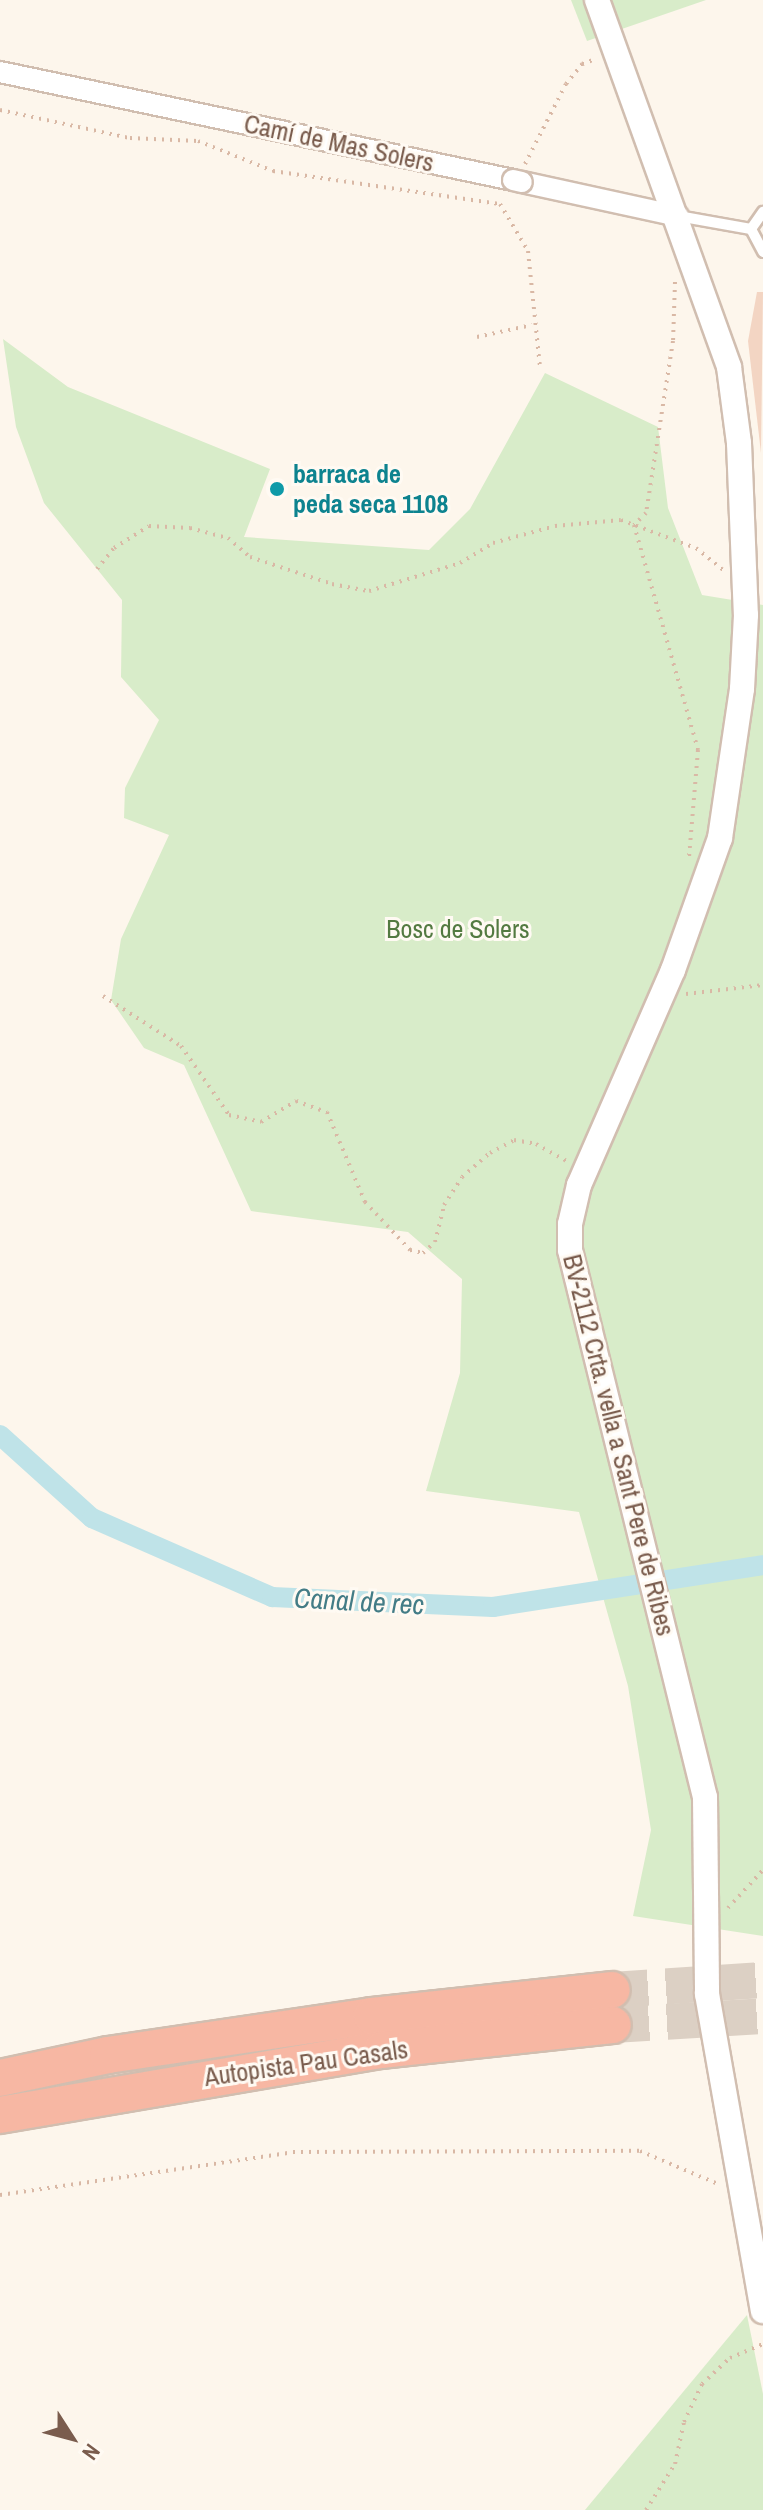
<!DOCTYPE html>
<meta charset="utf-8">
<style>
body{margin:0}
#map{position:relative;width:763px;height:2510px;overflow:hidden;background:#fdf6ec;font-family:"Archivo Narrow",sans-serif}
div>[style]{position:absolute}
.green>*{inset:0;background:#d8ecc9}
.canal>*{height:20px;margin:-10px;padding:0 10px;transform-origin:10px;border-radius:10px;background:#bfe3e8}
.building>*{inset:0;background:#f3d5c3}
.motorway-tunnel>*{height:36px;margin-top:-18px;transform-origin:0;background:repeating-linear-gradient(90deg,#dcd0c4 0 36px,transparent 0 54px)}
.path>*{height:4px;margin-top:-2px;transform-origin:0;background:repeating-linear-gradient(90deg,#d9b8a5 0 2px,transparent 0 8px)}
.roads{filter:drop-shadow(2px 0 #d1beb0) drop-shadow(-2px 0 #d1beb0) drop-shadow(0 2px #d1beb0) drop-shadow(0 -2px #d1beb0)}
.service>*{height:10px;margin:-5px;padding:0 5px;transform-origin:5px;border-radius:5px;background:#fff}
.minor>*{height:20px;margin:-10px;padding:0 10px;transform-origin:10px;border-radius:10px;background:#fff}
.tertiary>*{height:24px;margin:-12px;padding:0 12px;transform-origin:12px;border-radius:12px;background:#fff}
.motorway>*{height:36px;margin:-18px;padding:0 18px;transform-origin:18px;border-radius:18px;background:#f7b7a3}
.bridges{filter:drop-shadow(2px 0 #d1beb0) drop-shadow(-2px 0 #d1beb0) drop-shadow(0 2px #d1beb0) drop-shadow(0 -2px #d1beb0)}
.minor-bridge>*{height:20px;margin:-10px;padding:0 10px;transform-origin:10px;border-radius:10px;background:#fff}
.dots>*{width:22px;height:22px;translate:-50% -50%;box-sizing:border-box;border:4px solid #fffaf3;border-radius:50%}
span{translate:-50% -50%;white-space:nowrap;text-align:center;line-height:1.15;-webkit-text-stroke:6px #fffaf3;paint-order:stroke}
.street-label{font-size:26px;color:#7a5c4d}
.culture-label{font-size:26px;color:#0d838f;font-weight:700}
.left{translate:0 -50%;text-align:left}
.park-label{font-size:26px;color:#537a41}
.water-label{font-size:28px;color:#437c86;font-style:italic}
.north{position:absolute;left:32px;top:2398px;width:80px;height:80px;-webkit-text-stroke:6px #fffaf3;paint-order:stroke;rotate:126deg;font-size:22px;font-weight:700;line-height:32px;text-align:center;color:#7a5c4d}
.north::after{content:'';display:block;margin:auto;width:28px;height:36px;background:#7a5c4d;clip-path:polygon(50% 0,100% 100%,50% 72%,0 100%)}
</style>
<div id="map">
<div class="green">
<i style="clip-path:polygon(571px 0,706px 0,587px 41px)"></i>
<i style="clip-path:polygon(3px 339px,68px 387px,270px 469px,244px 537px,429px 550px,470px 509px,545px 373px,658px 427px,668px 508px,702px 595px,763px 605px,763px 1936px,633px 1916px,651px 1830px,628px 1686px,579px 1512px,426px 1491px,460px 1373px,462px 1279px,408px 1232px,251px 1211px,184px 1065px,144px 1048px,111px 1000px,121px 939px,169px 835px,124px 818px,125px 788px,159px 720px,121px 677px,122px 600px,44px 503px,16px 427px)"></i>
<i style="clip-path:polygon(747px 2315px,763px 2394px,763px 2510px,585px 2510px)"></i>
</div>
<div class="canal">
<i style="left:0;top:1435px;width:124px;rotate:42.1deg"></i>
<i style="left:92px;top:1518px;width:197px;rotate:23.7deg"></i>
<i style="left:272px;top:1597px;width:221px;rotate:2.6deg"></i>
<i style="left:493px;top:1607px;width:273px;rotate:-8.8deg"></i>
</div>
<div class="building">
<i style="clip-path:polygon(757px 292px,763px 292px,761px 453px,748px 341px)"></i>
</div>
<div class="motorway-tunnel">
<i style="left:612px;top:1990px;width:151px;rotate:-3.8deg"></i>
<i style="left:613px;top:2025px;width:150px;rotate:-3.4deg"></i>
</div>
<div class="path">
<i style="left:0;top:110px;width:133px;rotate:12.2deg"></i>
<i style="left:130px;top:138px;width:68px;rotate:2.5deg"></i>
<i style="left:198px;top:141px;width:81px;rotate:21.8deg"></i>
<i style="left:273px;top:171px;width:229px;rotate:8.3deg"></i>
<i style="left:500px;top:204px;width:55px;rotate:59.2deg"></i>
<i style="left:528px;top:251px;width:118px;rotate:84.1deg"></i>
<i style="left:525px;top:164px;width:90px;rotate:-62.9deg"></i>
<i style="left:566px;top:84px;width:26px;rotate:-51deg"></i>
<i style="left:582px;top:64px;width:15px;rotate:-20deg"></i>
<i style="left:675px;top:282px;width:59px;rotate:91.9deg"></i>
<i style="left:673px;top:341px;width:174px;rotate:98.9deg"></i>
<i style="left:646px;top:513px;width:17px;rotate:135deg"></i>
<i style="left:634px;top:525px;width:234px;rotate:74.1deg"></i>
<i style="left:698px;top:750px;width:108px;rotate:94.8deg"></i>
<i style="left:477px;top:337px;width:56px;rotate:-12.3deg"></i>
<i style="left:97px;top:569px;width:27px;rotate:-51deg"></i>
<i style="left:114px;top:548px;width:41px;rotate:-32.2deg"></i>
<i style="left:149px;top:526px;width:41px;rotate:2.8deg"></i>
<i style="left:190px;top:528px;width:39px;rotate:15deg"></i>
<i style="left:228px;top:538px;width:29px;rotate:41deg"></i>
<i style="left:250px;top:557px;width:86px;rotate:18.2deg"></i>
<i style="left:332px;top:584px;width:38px;rotate:11deg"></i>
<i style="left:369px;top:591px;width:95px;rotate:-17.1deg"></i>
<i style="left:460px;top:563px;width:39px;rotate:-31deg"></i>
<i style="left:493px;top:543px;width:64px;rotate:-15.3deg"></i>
<i style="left:555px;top:526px;width:66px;rotate:-5.2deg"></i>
<i style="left:621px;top:520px;width:80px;rotate:20.5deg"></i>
<i style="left:696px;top:548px;width:35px;rotate:39deg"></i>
<i style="left:686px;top:994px;width:78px;rotate:-6.7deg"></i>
<i style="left:103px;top:996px;width:93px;rotate:32.7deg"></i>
<i style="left:181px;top:1046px;width:84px;rotate:55.2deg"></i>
<i style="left:229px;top:1115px;width:33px;rotate:12deg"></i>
<i style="left:261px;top:1122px;width:41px;rotate:-31deg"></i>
<i style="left:296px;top:1101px;width:33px;rotate:20deg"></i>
<i style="left:327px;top:1112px;width:98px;rotate:67.1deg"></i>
<i style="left:365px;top:1202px;width:66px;rotate:46.8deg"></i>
<i style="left:410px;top:1250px;width:13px;rotate:13deg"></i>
<i style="left:423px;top:1253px;width:16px;rotate:-43deg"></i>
<i style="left:435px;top:1242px;width:38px;rotate:-76deg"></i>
<i style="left:444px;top:1205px;width:33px;rotate:-57deg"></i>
<i style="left:462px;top:1177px;width:37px;rotate:-41deg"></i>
<i style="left:490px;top:1153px;width:27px;rotate:-28deg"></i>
<i style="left:514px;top:1140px;width:22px;rotate:10deg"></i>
<i style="left:536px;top:1144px;width:37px;rotate:29deg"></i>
<i style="left:728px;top:1908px;width:52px;rotate:-47.4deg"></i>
<i style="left:0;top:2195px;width:296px;rotate:-8.3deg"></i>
<i style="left:293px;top:2152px;width:347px;rotate:-0.2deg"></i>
<i style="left:640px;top:2151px;width:85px;rotate:22.9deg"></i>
<i style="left:646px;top:2510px;width:54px;rotate:-57.8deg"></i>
<i style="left:675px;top:2464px;width:43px;rotate:-77.9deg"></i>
<i style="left:684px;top:2422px;width:42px;rotate:-64.7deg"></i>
<i style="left:702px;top:2384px;width:38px;rotate:-43deg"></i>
<i style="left:730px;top:2358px;width:36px;rotate:-23deg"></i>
</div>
<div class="roads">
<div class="service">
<i style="left:678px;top:216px;width:74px;rotate:10.1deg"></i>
<i style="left:751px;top:229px;width:26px;rotate:62deg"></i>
<i style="left:751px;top:229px;width:21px;rotate:-55deg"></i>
</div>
<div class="minor">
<i style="left:0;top:72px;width:524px;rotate:11.89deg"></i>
<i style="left:522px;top:182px;width:160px;rotate:12.3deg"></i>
</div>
<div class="tertiary">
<i style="left:597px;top:0;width:390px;rotate:70.2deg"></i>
<i style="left:729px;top:367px;width:77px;rotate:82.5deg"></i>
<i style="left:739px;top:443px;width:172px;rotate:87.7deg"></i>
<i style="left:746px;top:615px;width:74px;rotate:93.1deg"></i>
<i style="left:742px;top:689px;width:151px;rotate:98.4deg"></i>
<i style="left:720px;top:838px;width:140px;rotate:109.6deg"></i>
<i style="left:673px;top:970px;width:235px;rotate:113.6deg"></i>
<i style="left:579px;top:1185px;width:40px;rotate:103deg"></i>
<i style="left:570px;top:1224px;width:26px;rotate:90deg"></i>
<i style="left:570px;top:1250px;width:563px;rotate:76.14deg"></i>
<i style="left:705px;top:1797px;width:197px;rotate:89.4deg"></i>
<i style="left:707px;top:1994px;width:322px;rotate:80deg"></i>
</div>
<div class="motorway">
<i style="left:0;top:2078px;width:110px;rotate:-12deg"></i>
<i style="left:108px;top:2055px;width:267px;rotate:-8.4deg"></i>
<i style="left:372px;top:2016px;width:241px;rotate:-6.2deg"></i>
<i style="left:0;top:2115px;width:387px;rotate:-9.7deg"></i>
<i style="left:382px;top:2050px;width:232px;rotate:-6.2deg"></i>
</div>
</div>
<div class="bridges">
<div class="minor-bridge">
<i style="left:513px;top:180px;width:9px;rotate:13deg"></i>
</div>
</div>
<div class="dots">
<i style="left:277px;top:489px;background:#0f9aa8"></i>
</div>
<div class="street-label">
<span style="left:339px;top:143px;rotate:12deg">Camí de Mas Solers</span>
<span style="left:619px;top:1445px;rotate:76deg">BV-2112 Crta. vella a Sant Pere de Ribes</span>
<span style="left:306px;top:2063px;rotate:-8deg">Autopista Pau Casals</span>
</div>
<div class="culture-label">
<span class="left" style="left:293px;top:489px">barraca de<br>peda seca 1108</span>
</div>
<div class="park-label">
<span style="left:458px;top:929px">Bosc de Solers</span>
</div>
<div class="water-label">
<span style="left:359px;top:1601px;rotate:3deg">Canal de rec</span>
</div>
<div class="north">N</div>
</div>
